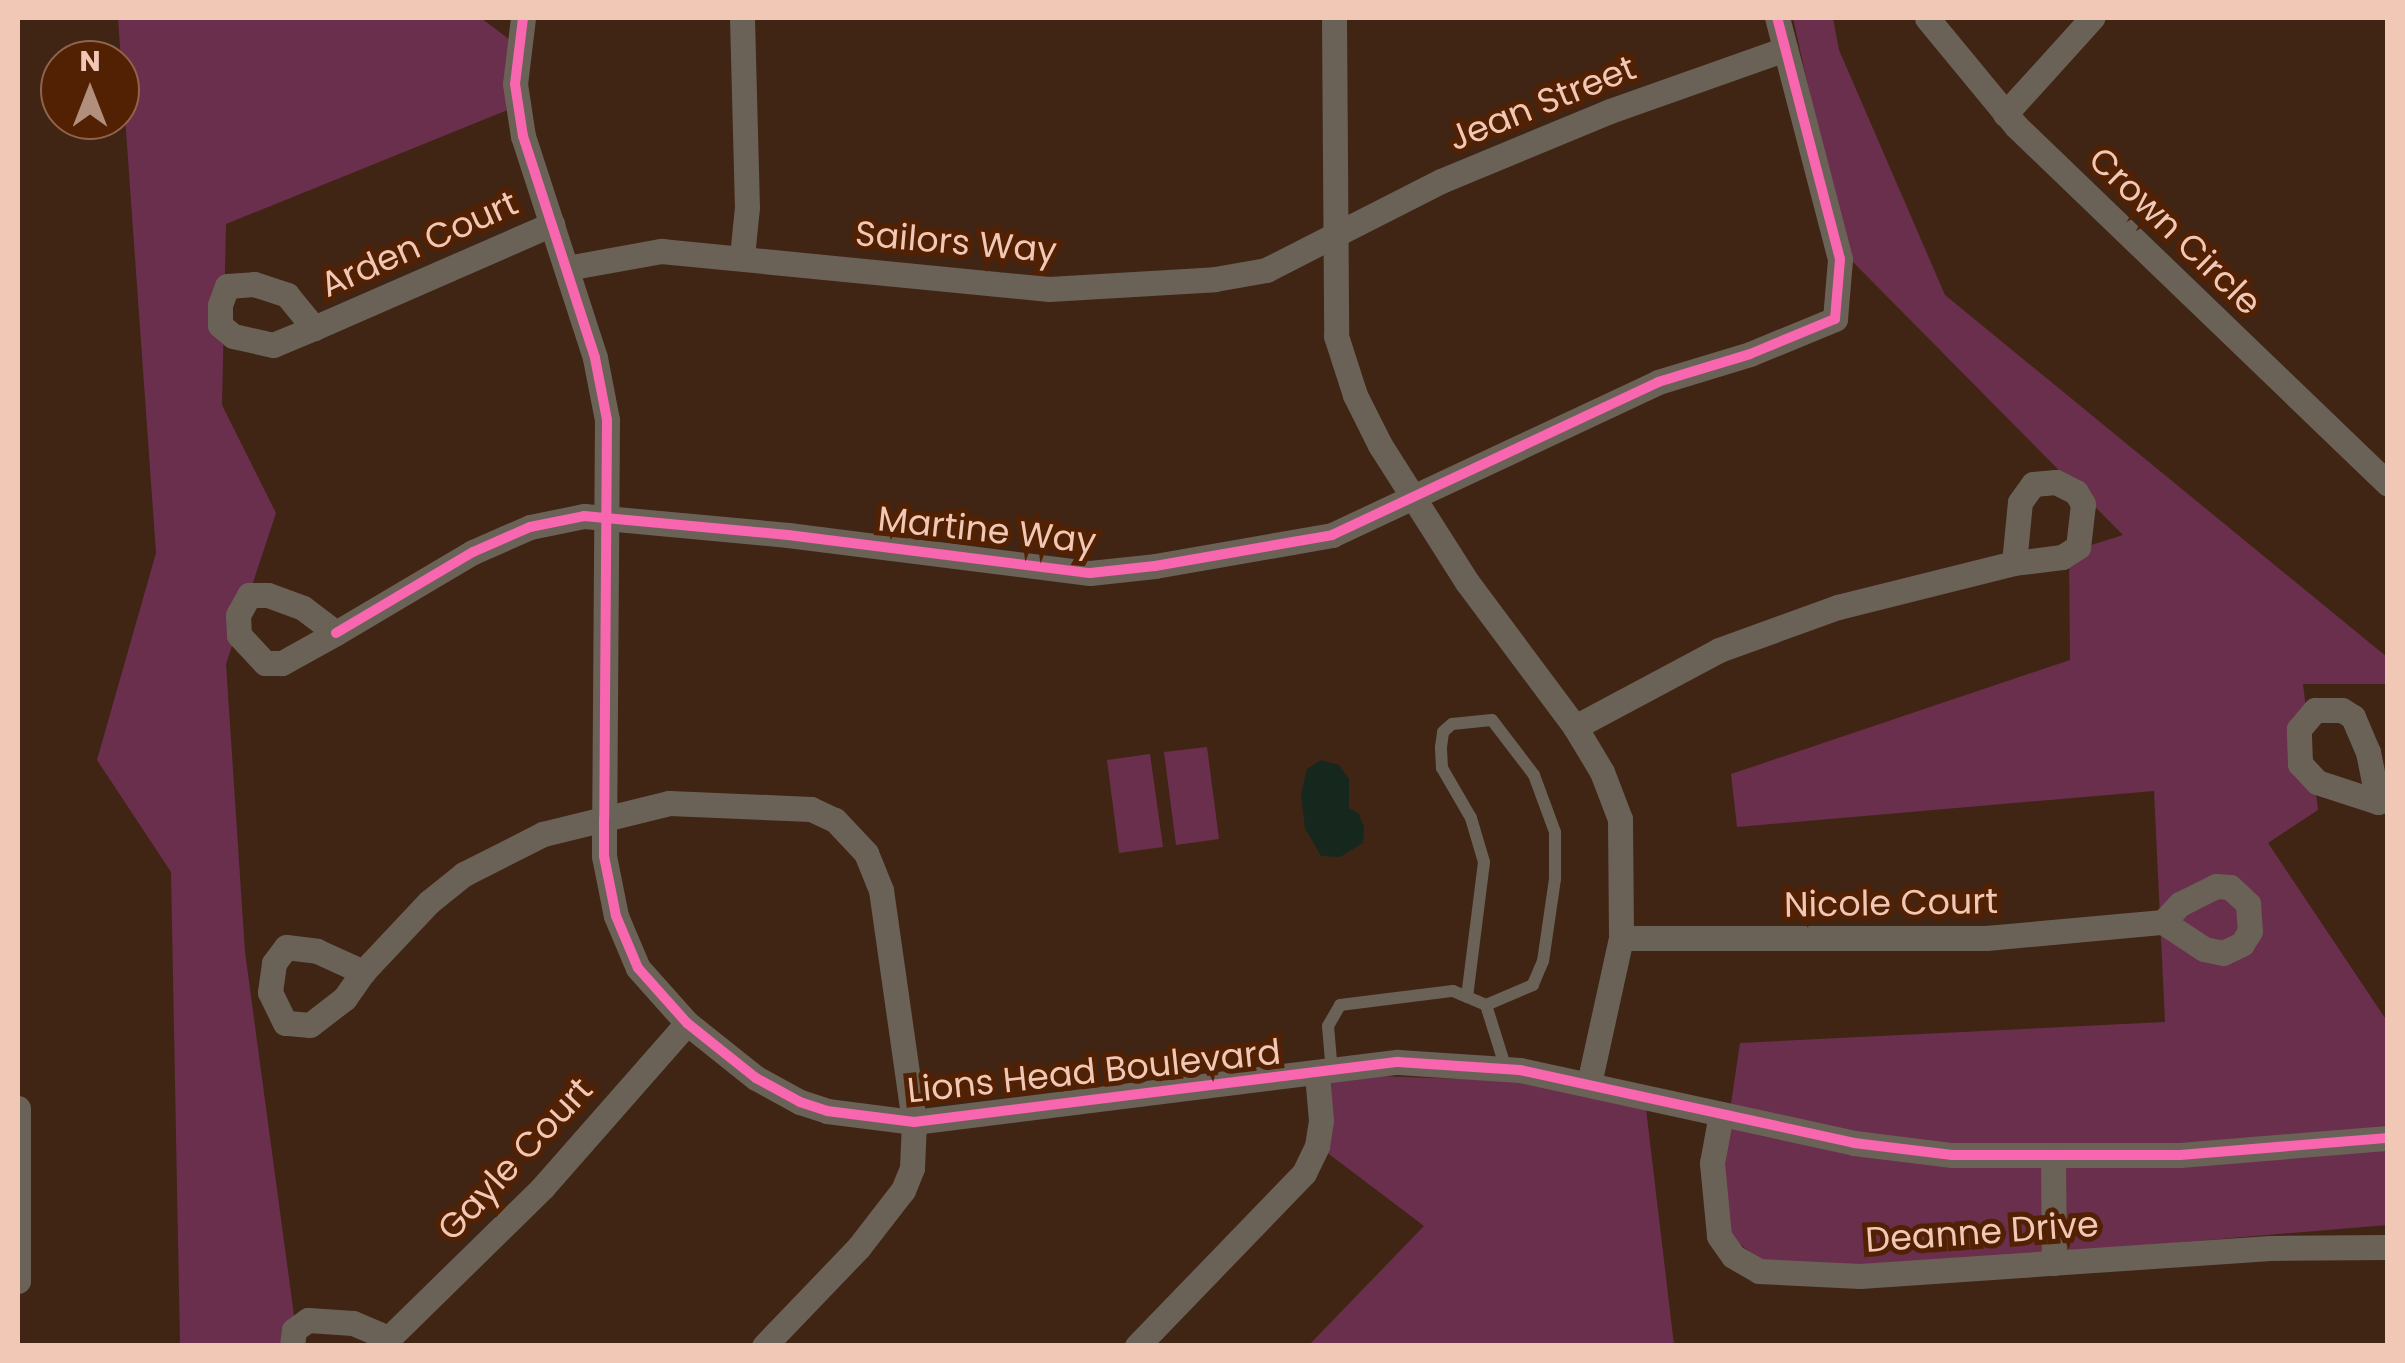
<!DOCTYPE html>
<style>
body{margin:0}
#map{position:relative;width:2405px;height:1363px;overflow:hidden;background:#402515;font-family:Poppins,sans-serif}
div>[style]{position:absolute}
.green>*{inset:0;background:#6a2f4c}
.water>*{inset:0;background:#16271e}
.lane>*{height:12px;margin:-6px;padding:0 6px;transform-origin:6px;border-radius:6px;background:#6a6256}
.street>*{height:25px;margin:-12.5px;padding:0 12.5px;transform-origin:12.5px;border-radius:12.5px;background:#6a6256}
.cycleway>*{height:10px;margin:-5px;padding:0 5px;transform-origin:5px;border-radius:5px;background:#f766af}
span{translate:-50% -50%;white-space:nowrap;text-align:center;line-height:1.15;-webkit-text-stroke:10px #522003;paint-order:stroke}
.street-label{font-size:35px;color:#f0c8b5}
.frame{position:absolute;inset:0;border:20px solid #f0c8b5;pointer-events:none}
.north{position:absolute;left:40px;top:40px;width:100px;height:100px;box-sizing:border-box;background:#522003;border:2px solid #91634a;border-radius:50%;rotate:0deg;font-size:28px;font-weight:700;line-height:40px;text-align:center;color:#f0c8b5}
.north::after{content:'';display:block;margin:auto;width:35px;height:45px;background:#b28f7d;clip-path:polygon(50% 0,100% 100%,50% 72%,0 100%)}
</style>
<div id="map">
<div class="green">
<i style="clip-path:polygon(118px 18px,481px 18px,514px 43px,515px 107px,226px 224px,222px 405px,276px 513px,226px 664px,245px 952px,298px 1345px,180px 1345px,171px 872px,97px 760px,156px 553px)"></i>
<i style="clip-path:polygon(1793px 18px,1833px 18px,1839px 50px,1945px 295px,2387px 657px,2387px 684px,2303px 684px,2318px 810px,2268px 843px,2387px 1021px,2387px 1225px,1784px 1276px,1713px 1225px,1740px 1043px,2165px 1022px,2154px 791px,1737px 827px,1731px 774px,2070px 660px,2069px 552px,2123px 535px,1845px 254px)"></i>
<i style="clip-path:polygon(1207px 747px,1219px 839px,1176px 845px,1164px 752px)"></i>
<i style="clip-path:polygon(1150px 754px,1163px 847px,1119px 853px,1107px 760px)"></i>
<i style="clip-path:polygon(1321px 1074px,1578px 1083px,1645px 1100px,1674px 1345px,1308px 1346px,1424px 1226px,1317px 1145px)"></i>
</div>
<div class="water">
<i style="clip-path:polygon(1321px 760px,1339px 765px,1349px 779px,1349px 808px,1359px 814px,1364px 827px,1363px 843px,1340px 857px,1321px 856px,1305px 828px,1301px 794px,1307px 769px)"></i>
</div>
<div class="lane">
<i style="left:1467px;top:997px;width:136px;rotate:-82.8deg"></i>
<i style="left:1484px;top:862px;width:46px;rotate:-106.5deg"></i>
<i style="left:1471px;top:818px;width:58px;rotate:-120.1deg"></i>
<i style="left:1442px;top:768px;width:21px;rotate:-93deg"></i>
<i style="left:1441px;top:747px;width:15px;rotate:-82deg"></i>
<i style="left:1443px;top:732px;width:12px;rotate:-42deg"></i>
<i style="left:1452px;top:724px;width:40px;rotate:-5.7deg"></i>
<i style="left:1492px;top:720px;width:69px;rotate:52.6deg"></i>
<i style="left:1534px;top:775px;width:61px;rotate:69.8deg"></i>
<i style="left:1555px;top:832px;width:47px;rotate:90deg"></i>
<i style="left:1555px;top:879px;width:83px;rotate:98.3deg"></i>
<i style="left:1543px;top:961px;width:26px;rotate:113deg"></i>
<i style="left:1533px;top:985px;width:51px;rotate:156.9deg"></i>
<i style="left:1332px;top:1072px;width:46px;rotate:-95deg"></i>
<i style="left:1328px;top:1026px;width:24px;rotate:-60deg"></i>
<i style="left:1340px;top:1005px;width:114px;rotate:-7.1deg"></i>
<i style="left:1453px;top:991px;width:36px;rotate:23deg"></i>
<i style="left:1486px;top:1005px;width:67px;rotate:72.6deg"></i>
</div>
<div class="street">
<i style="left:523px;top:18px;width:66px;rotate:96.9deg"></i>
<i style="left:515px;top:84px;width:53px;rotate:81.3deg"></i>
<i style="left:523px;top:136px;width:233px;rotate:72deg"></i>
<i style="left:595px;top:358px;width:63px;rotate:79deg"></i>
<i style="left:607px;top:420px;width:399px;rotate:90.4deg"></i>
<i style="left:604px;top:819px;width:37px;rotate:90deg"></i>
<i style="left:604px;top:856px;width:61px;rotate:78.7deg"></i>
<i style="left:616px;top:916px;width:56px;rotate:67.1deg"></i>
<i style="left:638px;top:968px;width:74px;rotate:48.3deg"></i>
<i style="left:687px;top:1023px;width:88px;rotate:38.6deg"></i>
<i style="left:756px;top:1078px;width:50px;rotate:28.6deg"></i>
<i style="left:800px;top:1102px;width:28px;rotate:18deg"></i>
<i style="left:827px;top:1111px;width:88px;rotate:7.2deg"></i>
<i style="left:914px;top:1122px;width:488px;rotate:-7.1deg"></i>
<i style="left:1398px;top:1062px;width:122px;rotate:3.8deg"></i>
<i style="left:1520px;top:1070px;width:342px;rotate:12.3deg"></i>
<i style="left:1854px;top:1143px;width:99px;rotate:7deg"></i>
<i style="left:1952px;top:1155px;width:228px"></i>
<i style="left:2180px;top:1155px;width:209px;rotate:-4.7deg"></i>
<i style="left:742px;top:18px;width:189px;rotate:88.5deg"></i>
<i style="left:747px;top:207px;width:49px;rotate:95.8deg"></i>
<i style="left:1334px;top:18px;width:318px;rotate:89.6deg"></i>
<i style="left:1336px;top:336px;width:62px;rotate:72.1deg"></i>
<i style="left:1355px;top:395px;width:56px;rotate:63.4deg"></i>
<i style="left:1380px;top:445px;width:162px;rotate:57.6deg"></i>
<i style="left:1467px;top:582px;width:181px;rotate:53.3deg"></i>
<i style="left:1575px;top:727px;width:52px;rotate:59deg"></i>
<i style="left:1602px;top:772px;width:50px;rotate:69deg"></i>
<i style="left:1620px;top:819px;width:119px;rotate:89.5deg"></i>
<i style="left:1621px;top:938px;width:149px;rotate:102.4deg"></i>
<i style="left:1927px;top:18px;width:140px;rotate:50.5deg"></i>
<i style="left:2016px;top:126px;width:516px;rotate:43.9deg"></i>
<i style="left:2005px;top:114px;width:130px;rotate:-47.8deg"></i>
<i style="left:567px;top:268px;width:96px;rotate:-10.3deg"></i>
<i style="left:661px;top:251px;width:390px;rotate:5.6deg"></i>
<i style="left:1049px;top:289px;width:166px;rotate:-3.4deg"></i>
<i style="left:1215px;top:279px;width:52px;rotate:-10deg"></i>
<i style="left:1266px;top:270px;width:196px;rotate:-27deg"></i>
<i style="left:1441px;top:181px;width:183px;rotate:-22.5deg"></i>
<i style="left:1610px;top:111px;width:186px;rotate:-19.5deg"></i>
<i style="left:254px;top:284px;width:35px;rotate:18deg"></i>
<i style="left:287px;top:295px;width:43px;rotate:50.7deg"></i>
<i style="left:314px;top:328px;width:44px;rotate:157.5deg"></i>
<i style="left:273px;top:345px;width:41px;rotate:-167.3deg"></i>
<i style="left:233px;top:336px;width:17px;rotate:-140deg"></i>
<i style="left:220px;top:325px;width:20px;rotate:-90deg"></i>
<i style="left:220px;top:305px;width:20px;rotate:-70deg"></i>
<i style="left:227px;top:286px;width:27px;rotate:-4deg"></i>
<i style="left:314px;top:328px;width:260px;rotate:-23.6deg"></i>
<i style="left:2056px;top:482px;width:22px;rotate:27deg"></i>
<i style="left:2076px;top:492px;width:14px;rotate:60deg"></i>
<i style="left:2083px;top:504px;width:43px;rotate:96.6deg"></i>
<i style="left:2078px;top:547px;width:19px;rotate:148deg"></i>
<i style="left:2062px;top:557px;width:48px;rotate:172.9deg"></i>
<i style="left:2014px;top:563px;width:61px;rotate:-84.4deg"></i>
<i style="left:2020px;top:502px;width:22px;rotate:-54deg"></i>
<i style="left:2033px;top:484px;width:23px;rotate:-5deg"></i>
<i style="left:249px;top:595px;width:19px"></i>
<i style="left:268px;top:595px;width:37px;rotate:20deg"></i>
<i style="left:303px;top:608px;width:41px;rotate:37.1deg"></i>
<i style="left:336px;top:633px;width:62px;rotate:150.9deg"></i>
<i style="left:282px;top:663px;width:17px;rotate:180deg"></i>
<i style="left:265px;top:663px;width:38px;rotate:-133deg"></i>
<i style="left:239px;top:635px;width:20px;rotate:-93deg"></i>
<i style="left:238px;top:615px;width:23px;rotate:-61deg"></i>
<i style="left:336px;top:633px;width:159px;rotate:-30.6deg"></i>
<i style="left:473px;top:552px;width:62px;rotate:-23.7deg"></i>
<i style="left:530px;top:527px;width:55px;rotate:-11.5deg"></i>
<i style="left:584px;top:516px;width:205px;rotate:5.3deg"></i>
<i style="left:788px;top:535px;width:304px;rotate:7.2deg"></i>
<i style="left:1090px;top:573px;width:65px;rotate:-6.1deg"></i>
<i style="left:1155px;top:566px;width:180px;rotate:-9.9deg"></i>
<i style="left:1332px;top:535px;width:360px;rotate:-25.1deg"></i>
<i style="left:1658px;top:382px;width:96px;rotate:-16.9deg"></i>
<i style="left:1750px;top:354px;width:92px;rotate:-22.4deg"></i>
<i style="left:1835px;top:319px;width:60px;rotate:-85.2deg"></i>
<i style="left:1840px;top:259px;width:249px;rotate:-104.6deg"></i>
<i style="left:2315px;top:710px;width:27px"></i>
<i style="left:2342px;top:710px;width:13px;rotate:32deg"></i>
<i style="left:2353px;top:717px;width:38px;rotate:67deg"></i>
<i style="left:2368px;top:752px;width:51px;rotate:78.7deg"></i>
<i style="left:2378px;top:802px;width:64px;rotate:-161.8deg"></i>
<i style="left:2317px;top:782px;width:25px;rotate:-133deg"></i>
<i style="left:2300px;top:764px;width:35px;rotate:-92deg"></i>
<i style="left:2299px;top:729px;width:25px;rotate:-50deg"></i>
<i style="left:1575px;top:727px;width:163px;rotate:-28.1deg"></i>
<i style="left:1719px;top:650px;width:127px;rotate:-19.9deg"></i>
<i style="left:1838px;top:607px;width:181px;rotate:-14deg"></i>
<i style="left:2216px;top:886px;width:14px;rotate:4deg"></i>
<i style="left:2230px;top:887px;width:25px;rotate:43deg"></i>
<i style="left:2248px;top:904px;width:27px;rotate:86deg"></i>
<i style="left:2250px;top:931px;width:15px;rotate:122deg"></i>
<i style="left:2242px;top:944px;width:21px;rotate:155deg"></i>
<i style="left:2223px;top:953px;width:19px;rotate:-168deg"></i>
<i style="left:2204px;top:949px;width:49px;rotate:-146.6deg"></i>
<i style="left:2163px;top:922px;width:25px;rotate:-47deg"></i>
<i style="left:2180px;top:904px;width:40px;rotate:-26.6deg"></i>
<i style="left:1621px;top:938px;width:365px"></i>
<i style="left:1986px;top:938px;width:178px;rotate:-5.2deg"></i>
<i style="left:286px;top:947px;width:31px;rotate:7deg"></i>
<i style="left:317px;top:951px;width:51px;rotate:24.5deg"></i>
<i style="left:363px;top:972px;width:32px;rotate:125deg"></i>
<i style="left:345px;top:998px;width:44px;rotate:142.4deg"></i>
<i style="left:310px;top:1025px;width:25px;rotate:-175deg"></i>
<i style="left:285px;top:1023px;width:34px;rotate:-116deg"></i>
<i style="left:270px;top:992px;width:29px;rotate:-82deg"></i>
<i style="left:274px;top:963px;width:20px;rotate:-53deg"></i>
<i style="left:363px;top:972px;width:96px;rotate:-46.7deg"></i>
<i style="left:429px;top:902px;width:45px;rotate:-38.7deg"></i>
<i style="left:464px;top:874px;width:89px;rotate:-26.9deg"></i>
<i style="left:543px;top:834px;width:130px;rotate:-13.8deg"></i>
<i style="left:669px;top:803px;width:142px;rotate:2.4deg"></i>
<i style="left:811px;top:809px;width:26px;rotate:25deg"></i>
<i style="left:835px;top:820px;width:45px;rotate:46.8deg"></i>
<i style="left:866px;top:853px;width:40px;rotate:68deg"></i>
<i style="left:881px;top:890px;width:234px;rotate:81.9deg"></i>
<i style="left:914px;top:1122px;width:46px;rotate:92.5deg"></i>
<i style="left:912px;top:1168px;width:24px;rotate:112deg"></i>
<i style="left:903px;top:1190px;width:72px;rotate:127.7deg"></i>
<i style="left:859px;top:1247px;width:137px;rotate:133.8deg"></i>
<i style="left:18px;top:1108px;width:173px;rotate:90deg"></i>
<i style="left:1721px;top:1114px;width:50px;rotate:100.4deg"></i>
<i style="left:1712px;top:1163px;width:73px;rotate:84.5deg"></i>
<i style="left:1719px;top:1236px;width:24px;rotate:55deg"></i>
<i style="left:1733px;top:1256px;width:30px;rotate:30deg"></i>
<i style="left:1759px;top:1271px;width:101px;rotate:2.8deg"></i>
<i style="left:1860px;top:1276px;width:411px;rotate:-3.9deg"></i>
<i style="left:2270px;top:1248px;width:118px;rotate:-0.5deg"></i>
<i style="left:2053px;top:1157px;width:106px;rotate:89.5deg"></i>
<i style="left:389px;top:1338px;width:216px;rotate:-44.4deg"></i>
<i style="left:543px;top:1187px;width:218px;rotate:-48.7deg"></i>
<i style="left:292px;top:1346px;width:16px;rotate:-83deg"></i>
<i style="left:294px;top:1330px;width:17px;rotate:-36deg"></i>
<i style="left:308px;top:1320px;width:45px;rotate:3.8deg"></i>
<i style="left:353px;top:1323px;width:39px;rotate:23deg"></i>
<i style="left:389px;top:1338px;width:9px;rotate:122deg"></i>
<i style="left:1137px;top:1346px;width:240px;rotate:-46deg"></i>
<i style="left:1304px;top:1173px;width:30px;rotate:-64deg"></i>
<i style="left:1317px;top:1146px;width:26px;rotate:-81deg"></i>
<i style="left:1321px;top:1120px;width:46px;rotate:-95deg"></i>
</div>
<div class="cycleway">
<i style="left:523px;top:18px;width:66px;rotate:96.9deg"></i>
<i style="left:515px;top:84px;width:53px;rotate:81.3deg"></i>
<i style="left:523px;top:136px;width:233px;rotate:72deg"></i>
<i style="left:595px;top:358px;width:63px;rotate:79deg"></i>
<i style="left:607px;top:420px;width:399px;rotate:90.4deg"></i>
<i style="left:604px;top:819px;width:37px;rotate:90deg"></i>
<i style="left:604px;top:856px;width:61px;rotate:78.7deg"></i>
<i style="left:616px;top:916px;width:56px;rotate:67.1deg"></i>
<i style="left:638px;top:968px;width:74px;rotate:48.3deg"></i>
<i style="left:687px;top:1023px;width:88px;rotate:38.6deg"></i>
<i style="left:756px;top:1078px;width:50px;rotate:28.6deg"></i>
<i style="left:800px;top:1102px;width:28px;rotate:18deg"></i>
<i style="left:827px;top:1111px;width:88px;rotate:7.2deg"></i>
<i style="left:914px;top:1122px;width:488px;rotate:-7.1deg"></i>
<i style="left:1398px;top:1062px;width:122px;rotate:3.8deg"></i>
<i style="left:1520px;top:1070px;width:342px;rotate:12.3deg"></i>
<i style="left:1854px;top:1143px;width:99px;rotate:7deg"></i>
<i style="left:1952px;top:1155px;width:228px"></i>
<i style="left:2180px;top:1155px;width:209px;rotate:-4.7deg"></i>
<i style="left:336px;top:633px;width:159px;rotate:-30.6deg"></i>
<i style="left:473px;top:552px;width:62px;rotate:-23.7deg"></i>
<i style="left:530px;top:527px;width:55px;rotate:-11.5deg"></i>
<i style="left:584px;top:516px;width:205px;rotate:5.3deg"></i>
<i style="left:788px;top:535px;width:304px;rotate:7.2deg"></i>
<i style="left:1090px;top:573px;width:65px;rotate:-6.1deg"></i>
<i style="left:1155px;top:566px;width:180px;rotate:-9.9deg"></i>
<i style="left:1332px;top:535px;width:360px;rotate:-25.1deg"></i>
<i style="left:1658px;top:382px;width:96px;rotate:-16.9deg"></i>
<i style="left:1750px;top:354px;width:92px;rotate:-22.4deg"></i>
<i style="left:1835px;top:319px;width:60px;rotate:-85.2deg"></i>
<i style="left:1840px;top:259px;width:249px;rotate:-104.6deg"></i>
</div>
<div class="street-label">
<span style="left:1542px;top:103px;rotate:-22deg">Jean Street</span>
<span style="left:2175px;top:231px;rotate:44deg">Crown Circle</span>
<span style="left:956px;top:242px;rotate:5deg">Sailors Way</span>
<span style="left:419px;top:244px;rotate:-24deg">Arden Court</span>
<span style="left:987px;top:530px;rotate:6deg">Martine Way</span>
<span style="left:1891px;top:903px;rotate:-1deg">Nicole Court</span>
<span style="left:1094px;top:1071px;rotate:-6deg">Lions Head Boulevard</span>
<span style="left:515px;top:1159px;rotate:-47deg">Gayle Court</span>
<span style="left:1982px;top:1232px;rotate:-4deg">Deanne Drive</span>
</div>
<div class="frame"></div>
<div class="north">N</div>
</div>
